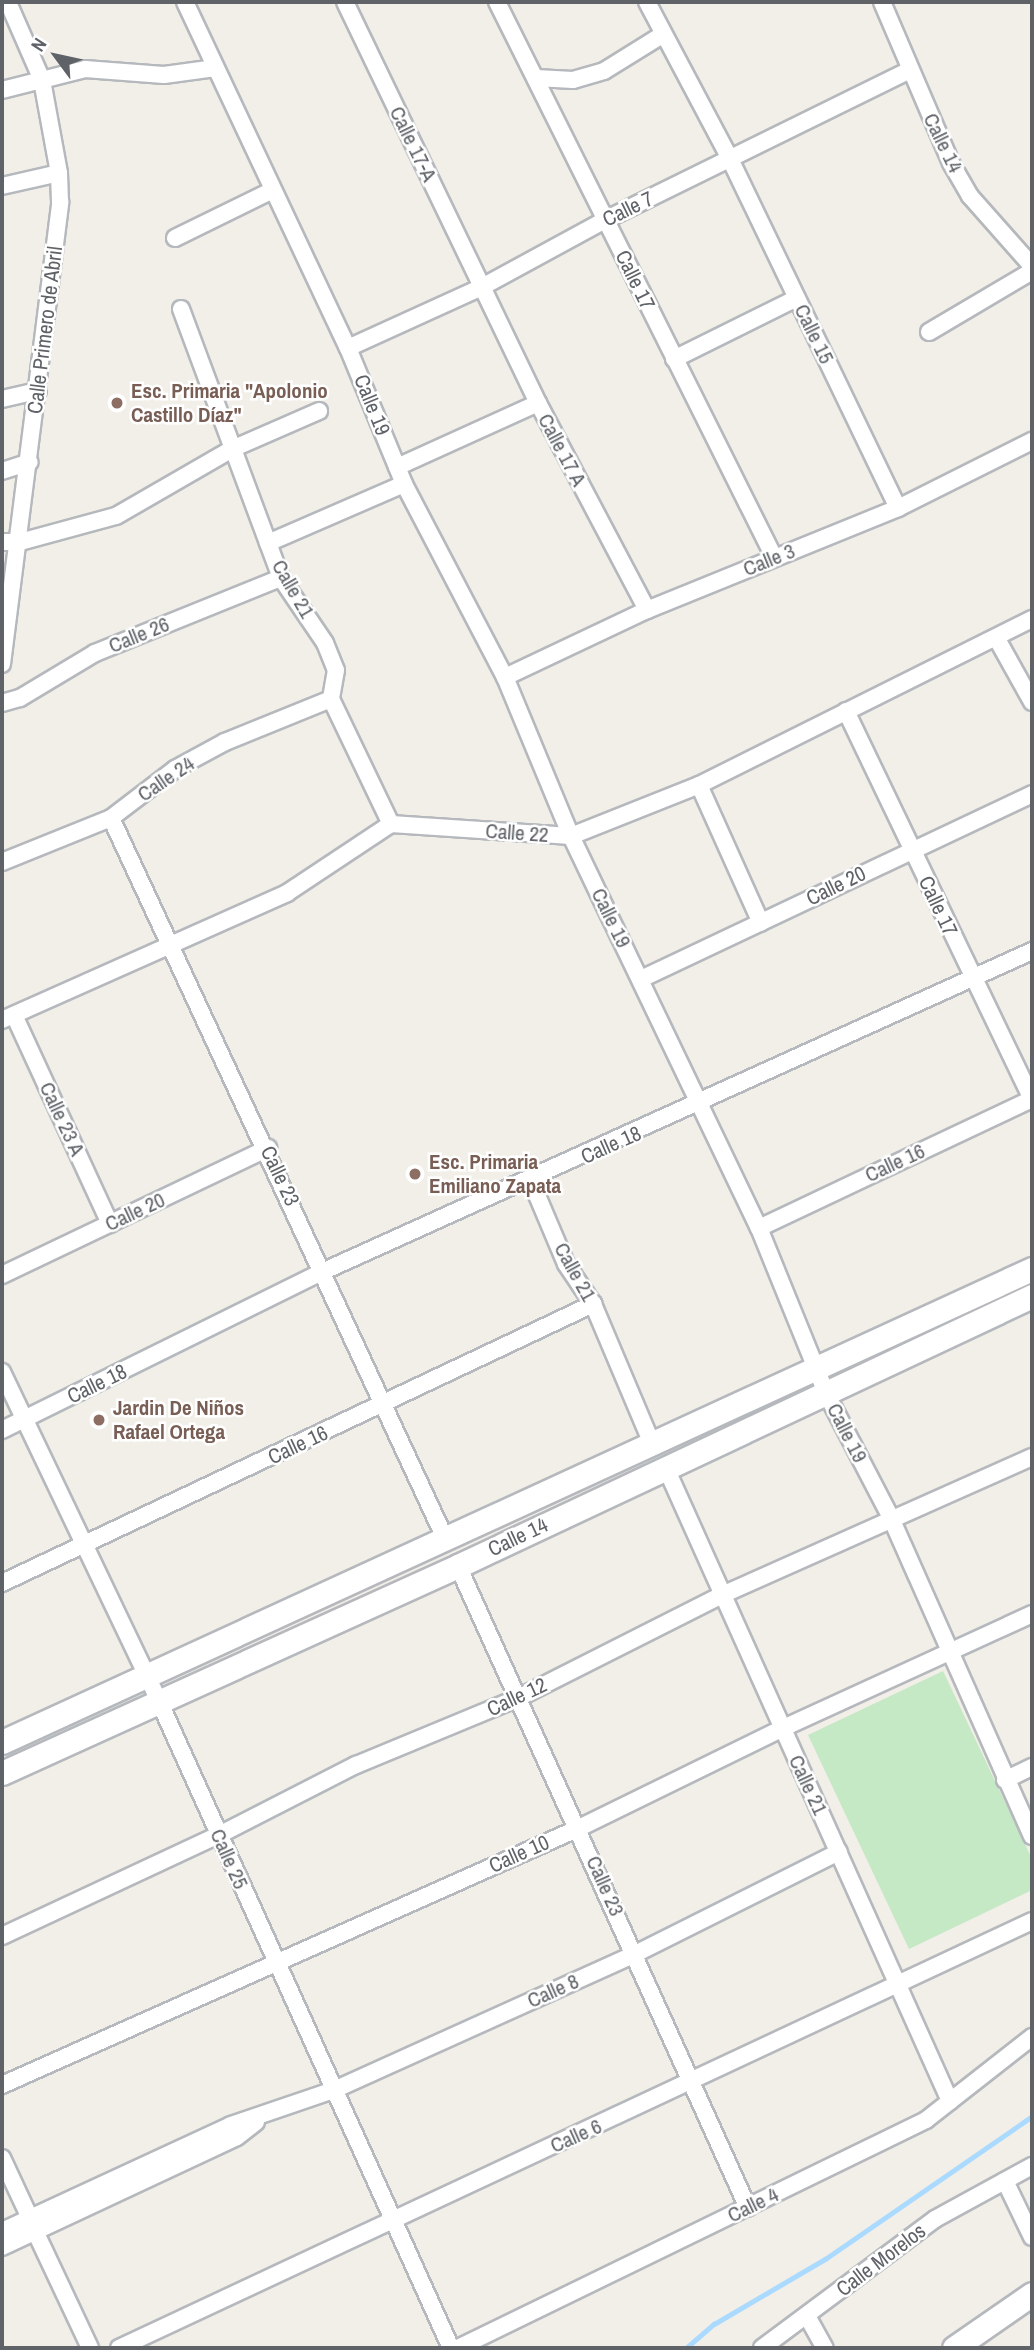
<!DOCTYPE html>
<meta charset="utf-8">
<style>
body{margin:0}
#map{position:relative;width:1034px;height:2350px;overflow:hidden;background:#f1efe8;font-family:"Archivo Narrow",sans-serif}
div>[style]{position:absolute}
.green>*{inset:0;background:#c5e8c5}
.stream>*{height:5px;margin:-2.5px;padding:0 2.5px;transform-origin:2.5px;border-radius:2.5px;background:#aadaff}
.roads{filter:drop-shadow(2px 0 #b5b8bc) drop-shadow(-2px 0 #b5b8bc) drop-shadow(0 2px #b5b8bc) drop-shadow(0 -2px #b5b8bc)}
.street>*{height:16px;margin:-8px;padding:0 8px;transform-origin:8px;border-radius:8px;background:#fff}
.secondary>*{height:23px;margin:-11.5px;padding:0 11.5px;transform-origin:11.5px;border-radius:11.5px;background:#fff}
.dots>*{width:19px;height:19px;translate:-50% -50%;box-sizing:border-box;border:4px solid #fff;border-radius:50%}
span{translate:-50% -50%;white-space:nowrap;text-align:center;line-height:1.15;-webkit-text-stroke:5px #fff;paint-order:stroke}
.street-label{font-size:21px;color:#5f6368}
.education-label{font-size:21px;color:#785e54;font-weight:700}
.left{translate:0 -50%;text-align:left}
.frame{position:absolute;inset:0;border:4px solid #5f6368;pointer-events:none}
.north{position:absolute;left:21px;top:21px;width:70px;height:70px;-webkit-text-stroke:5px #fff;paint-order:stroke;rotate:303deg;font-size:19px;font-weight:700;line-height:28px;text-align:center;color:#5f6368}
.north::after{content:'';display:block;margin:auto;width:24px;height:32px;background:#5f6368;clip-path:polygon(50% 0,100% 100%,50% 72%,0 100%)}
</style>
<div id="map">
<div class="green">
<i style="clip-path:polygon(943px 1671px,1032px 1859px,1032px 1890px,909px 1949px,808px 1735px)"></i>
</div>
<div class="stream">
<i style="left:686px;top:2348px;width:37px;rotate:-41deg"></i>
<i style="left:714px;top:2324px;width:129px;rotate:-30.4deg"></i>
<i style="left:825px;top:2259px;width:252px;rotate:-34.6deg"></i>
</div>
<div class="roads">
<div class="street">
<i style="left:185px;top:2px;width:382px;rotate:64.8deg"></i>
<i style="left:348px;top:348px;width:147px;rotate:67.6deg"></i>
<i style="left:404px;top:484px;width:218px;rotate:62.4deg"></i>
<i style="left:505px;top:677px;width:172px;rotate:67.5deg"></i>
<i style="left:571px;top:836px;width:435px;rotate:64.4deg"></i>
<i style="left:759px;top:1228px;width:178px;rotate:67.9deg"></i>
<i style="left:826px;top:1393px;width:141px;rotate:62.5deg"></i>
<i style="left:891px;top:1518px;width:348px;rotate:66.1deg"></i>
<i style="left:345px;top:2px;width:445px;rotate:64.3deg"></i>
<i style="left:538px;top:403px;width:234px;rotate:62.2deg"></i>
<i style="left:497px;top:2px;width:620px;rotate:63.48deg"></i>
<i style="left:647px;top:2px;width:178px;rotate:62.1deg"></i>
<i style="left:730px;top:159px;width:387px;rotate:64.3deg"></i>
<i style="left:882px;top:2px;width:175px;rotate:66.8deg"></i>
<i style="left:951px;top:163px;width:38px;rotate:60deg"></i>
<i style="left:970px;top:196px;width:94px;rotate:48.5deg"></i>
<i style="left:536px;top:78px;width:37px;rotate:3deg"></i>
<i style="left:573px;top:80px;width:32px;rotate:-16deg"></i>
<i style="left:604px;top:71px;width:68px;rotate:-31.8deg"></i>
<i style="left:2px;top:90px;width:86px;rotate:-14.2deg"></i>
<i style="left:85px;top:69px;width:79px;rotate:4.3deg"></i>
<i style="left:164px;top:75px;width:52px;rotate:-7.7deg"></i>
<i style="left:2px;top:186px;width:58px;rotate:-12.8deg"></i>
<i style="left:175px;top:238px;width:107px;rotate:-26.1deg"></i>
<i style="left:181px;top:309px;width:287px;rotate:69.6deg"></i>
<i style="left:281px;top:578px;width:78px;rotate:55.9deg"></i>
<i style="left:325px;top:643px;width:29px;rotate:68deg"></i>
<i style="left:336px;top:670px;width:29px;rotate:100deg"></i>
<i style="left:331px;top:699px;width:139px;rotate:64.4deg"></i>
<i style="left:929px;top:332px;width:120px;rotate:-30.6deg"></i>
<i style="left:348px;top:348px;width:147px;rotate:-24.5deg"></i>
<i style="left:482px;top:287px;width:140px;rotate:-28.6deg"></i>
<i style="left:605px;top:220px;width:338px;rotate:-26.2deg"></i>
<i style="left:674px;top:359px;width:137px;rotate:-26.4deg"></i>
<i style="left:2px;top:399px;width:37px;rotate:-13deg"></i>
<i style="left:397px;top:467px;width:155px;rotate:-24.4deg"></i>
<i style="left:2px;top:471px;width:29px;rotate:-18deg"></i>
<i style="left:2px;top:542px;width:18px"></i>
<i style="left:20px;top:542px;width:99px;rotate:-15.2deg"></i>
<i style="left:116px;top:516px;width:134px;rotate:-30deg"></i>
<i style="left:232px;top:449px;width:95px;rotate:-23.6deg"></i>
<i style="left:268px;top:543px;width:148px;rotate:-23.5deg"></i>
<i style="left:997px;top:639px;width:72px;rotate:60.9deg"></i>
<i style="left:2px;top:664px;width:466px;rotate:-82.8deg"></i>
<i style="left:60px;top:202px;width:29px;rotate:-92deg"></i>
<i style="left:59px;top:173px;width:95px;rotate:-100.4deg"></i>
<i style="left:42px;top:80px;width:85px;rotate:-113.6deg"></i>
<i style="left:505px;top:677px;width:157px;rotate:-25.3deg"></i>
<i style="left:647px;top:610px;width:271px;rotate:-22.1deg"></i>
<i style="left:898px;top:508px;width:150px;rotate:-26.6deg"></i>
<i style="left:2px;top:703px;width:19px;rotate:-16deg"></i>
<i style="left:20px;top:698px;width:87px;rotate:-31deg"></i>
<i style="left:95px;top:653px;width:201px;rotate:-22deg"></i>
<i style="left:846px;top:711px;width:430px;rotate:64.4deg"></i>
<i style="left:699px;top:785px;width:151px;rotate:65.8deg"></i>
<i style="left:111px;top:818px;width:791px;rotate:65.12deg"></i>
<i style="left:2px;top:862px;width:118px;rotate:-22deg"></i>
<i style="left:111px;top:818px;width:81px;rotate:-37.4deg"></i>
<i style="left:175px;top:769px;width:57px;rotate:-28.4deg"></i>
<i style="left:225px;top:742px;width:114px;rotate:-22.1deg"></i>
<i style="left:641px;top:979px;width:433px;rotate:-25.3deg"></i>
<i style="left:14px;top:1015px;width:230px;rotate:65.3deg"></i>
<i style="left:2px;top:1020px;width:312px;rotate:-24deg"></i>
<i style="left:287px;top:893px;width:125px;rotate:-33.6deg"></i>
<i style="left:391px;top:824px;width:180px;rotate:3.8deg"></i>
<i style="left:571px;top:836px;width:138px;rotate:-21.7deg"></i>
<i style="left:699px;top:785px;width:372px;rotate:-26.5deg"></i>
<i style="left:531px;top:1181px;width:90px;rotate:67.1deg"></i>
<i style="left:566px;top:1264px;width:48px;rotate:56deg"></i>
<i style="left:593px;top:1304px;width:149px;rotate:67.1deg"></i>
<i style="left:759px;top:1228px;width:302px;rotate:-25.3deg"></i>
<i style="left:2px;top:1275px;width:295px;rotate:-25.5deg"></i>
<i style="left:2px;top:1372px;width:365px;rotate:64.5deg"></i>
<i style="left:159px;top:1701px;width:710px;rotate:65.71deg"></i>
<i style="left:2px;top:1430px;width:359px;rotate:-26.3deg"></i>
<i style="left:324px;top:1271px;width:777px;rotate:-24.32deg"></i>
<i style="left:666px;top:1468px;width:694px;rotate:65.84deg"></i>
<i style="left:458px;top:1566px;width:704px;rotate:65.69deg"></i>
<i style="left:2px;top:1583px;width:654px;rotate:-25.27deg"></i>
<i style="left:1005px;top:1780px;width:30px;rotate:-26deg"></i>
<i style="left:2px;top:1936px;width:239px;rotate:-25deg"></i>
<i style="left:219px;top:1835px;width:154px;rotate:-27.1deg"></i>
<i style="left:356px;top:1765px;width:178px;rotate:-22.5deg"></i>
<i style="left:520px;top:1697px;width:226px;rotate:-26.8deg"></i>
<i style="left:722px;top:1595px;width:339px;rotate:-24deg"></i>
<i style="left:2px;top:2085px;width:632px;rotate:-24.01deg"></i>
<i style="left:579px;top:1828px;width:225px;rotate:-26.1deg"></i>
<i style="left:781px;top:1729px;width:276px;rotate:-24.6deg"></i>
<i style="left:2px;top:2158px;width:66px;rotate:65deg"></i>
<i style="left:1005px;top:2181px;width:62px;rotate:64.3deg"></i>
<i style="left:2px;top:2231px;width:252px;rotate:-24.8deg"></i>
<i style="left:231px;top:2125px;width:109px;rotate:-18.8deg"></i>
<i style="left:334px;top:2090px;width:330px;rotate:-24.3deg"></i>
<i style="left:635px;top:1954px;width:228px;rotate:-26.6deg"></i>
<i style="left:35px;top:2231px;width:129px;rotate:64.8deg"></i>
<i style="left:2px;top:2247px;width:259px;rotate:-25.1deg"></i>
<i style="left:237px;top:2137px;width:24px;rotate:-38deg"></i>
<i style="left:807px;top:2316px;width:37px;rotate:61deg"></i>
<i style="left:119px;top:2348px;width:1008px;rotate:-25.06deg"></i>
<i style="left:458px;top:2348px;width:521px;rotate:-25.97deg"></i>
<i style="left:926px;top:2120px;width:135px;rotate:-38.1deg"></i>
<i style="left:762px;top:2348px;width:216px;rotate:-36.7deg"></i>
<i style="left:935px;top:2219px;width:111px;rotate:-28.7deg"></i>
</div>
<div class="secondary">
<i style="left:2px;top:1742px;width:1133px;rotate:-24.67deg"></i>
<i style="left:2px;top:1773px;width:501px;rotate:-24.42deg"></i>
<i style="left:458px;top:1566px;width:634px;rotate:-25.19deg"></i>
<i style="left:954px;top:2348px;width:95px;rotate:-34.7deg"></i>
</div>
</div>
<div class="dots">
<i style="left:117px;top:403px;background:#8d6e63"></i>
<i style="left:415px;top:1174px;background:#8d6e63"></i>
<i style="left:99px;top:1420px;background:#8d6e63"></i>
</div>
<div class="street-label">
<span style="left:943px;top:143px;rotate:64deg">Calle 14</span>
<span style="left:413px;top:144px;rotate:64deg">Calle 17-A</span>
<span style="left:628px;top:209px;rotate:-26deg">Calle 7</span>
<span style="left:635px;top:280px;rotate:64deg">Calle 17</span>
<span style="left:45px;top:330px;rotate:-83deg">Calle Primero de Abril</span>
<span style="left:814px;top:334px;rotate:64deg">Calle 15</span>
<span style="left:372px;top:405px;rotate:68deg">Calle 19</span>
<span style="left:562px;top:450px;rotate:62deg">Calle 17 A</span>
<span style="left:769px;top:560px;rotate:-22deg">Calle 3</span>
<span style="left:293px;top:589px;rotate:60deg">Calle 21</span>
<span style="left:139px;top:635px;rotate:-22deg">Calle 26</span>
<span style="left:166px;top:779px;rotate:-34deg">Calle 24</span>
<span style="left:517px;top:833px;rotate:4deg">Calle 22</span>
<span style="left:836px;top:886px;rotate:-26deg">Calle 20</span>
<span style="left:938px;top:906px;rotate:65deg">Calle 17</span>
<span style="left:611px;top:918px;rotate:64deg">Calle 19</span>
<span style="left:62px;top:1119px;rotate:65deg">Calle 23 A</span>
<span style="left:611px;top:1145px;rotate:-24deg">Calle 18</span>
<span style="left:895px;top:1163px;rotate:-25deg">Calle 16</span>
<span style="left:280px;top:1176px;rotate:65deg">Calle 23</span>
<span style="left:135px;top:1212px;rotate:-25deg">Calle 20</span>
<span style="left:575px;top:1272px;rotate:61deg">Calle 21</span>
<span style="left:97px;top:1384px;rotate:-26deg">Calle 18</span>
<span style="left:847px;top:1433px;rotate:63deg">Calle 19</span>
<span style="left:298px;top:1445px;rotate:-25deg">Calle 16</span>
<span style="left:518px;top:1537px;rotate:-25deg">Calle 14</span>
<span style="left:517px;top:1697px;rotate:-25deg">Calle 12</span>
<span style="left:808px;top:1785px;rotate:65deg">Calle 21</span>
<span style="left:519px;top:1854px;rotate:-24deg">Calle 10</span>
<span style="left:229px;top:1859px;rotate:66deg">Calle 25</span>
<span style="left:605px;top:1886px;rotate:66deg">Calle 23</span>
<span style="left:553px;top:1991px;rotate:-24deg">Calle 8</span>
<span style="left:576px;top:2136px;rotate:-24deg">Calle 6</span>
<span style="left:753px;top:2205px;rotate:-26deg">Calle 4</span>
<span style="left:881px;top:2260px;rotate:-37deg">Calle Morelos</span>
</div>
<div class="education-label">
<span class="left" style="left:131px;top:403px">Esc. Primaria "Apolonio<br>Castillo Díaz"</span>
<span class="left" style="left:429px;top:1174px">Esc. Primaria<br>Emiliano Zapata</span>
<span class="left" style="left:113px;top:1420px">Jardin De Niños<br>Rafael Ortega</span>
</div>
<div class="frame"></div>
<div class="north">N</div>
</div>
